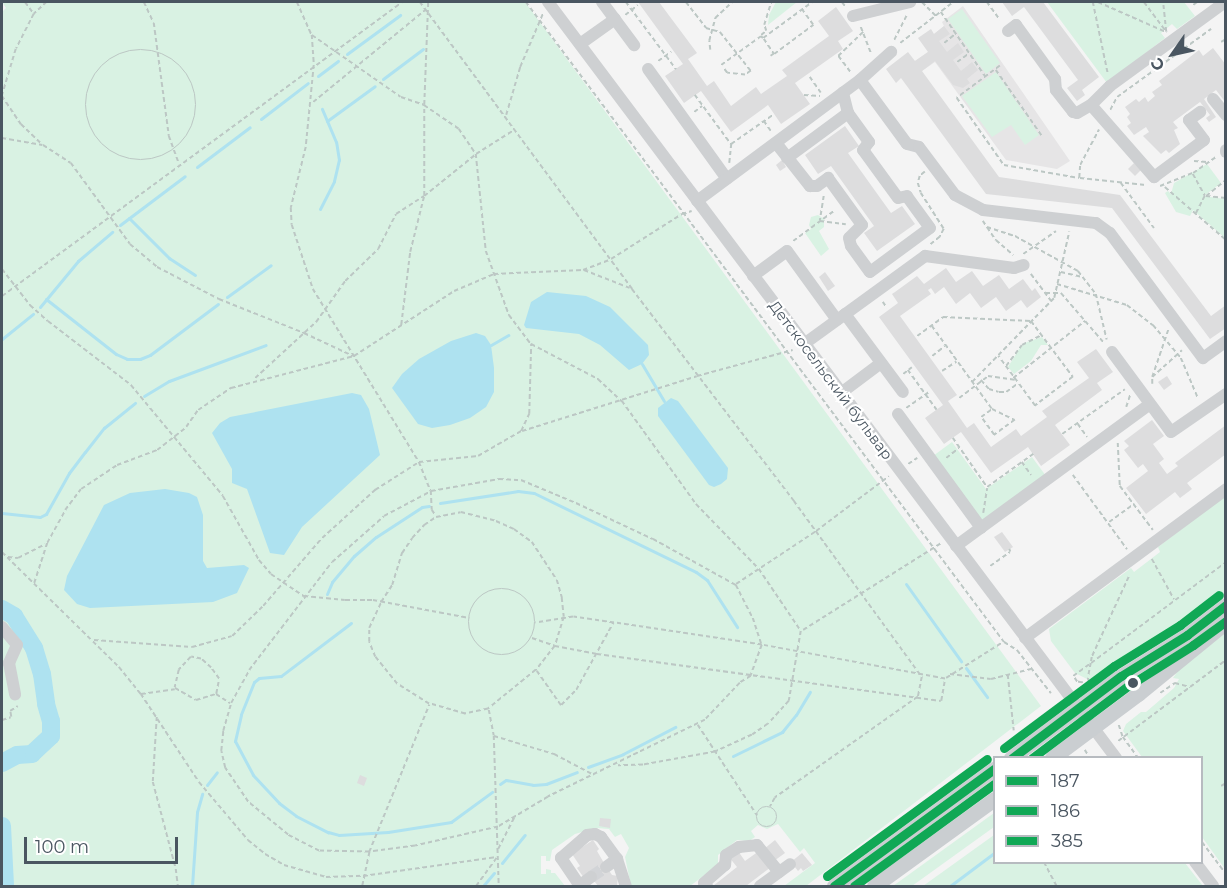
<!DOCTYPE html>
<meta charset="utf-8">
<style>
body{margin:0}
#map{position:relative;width:1227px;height:888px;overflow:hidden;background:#f4f4f4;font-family:Montserrat,sans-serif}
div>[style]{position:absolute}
.education>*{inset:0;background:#e6e5e6}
.green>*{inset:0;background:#d9f2e3}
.water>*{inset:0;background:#aee2f0}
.stream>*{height:3px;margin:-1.5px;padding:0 1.5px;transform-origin:1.5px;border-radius:1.5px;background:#aee2f0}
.river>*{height:18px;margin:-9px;padding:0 9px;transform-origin:9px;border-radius:9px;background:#aee2f0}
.building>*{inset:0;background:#ddddde}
.minor-tunnel>*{height:12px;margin-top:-6px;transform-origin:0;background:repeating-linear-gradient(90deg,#d2d4d7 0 12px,transparent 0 18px)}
.path>*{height:1.5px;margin-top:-0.75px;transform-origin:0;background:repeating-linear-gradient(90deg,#bcc7c4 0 4.5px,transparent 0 7.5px)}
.path>.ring{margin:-0.75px;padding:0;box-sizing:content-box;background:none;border:1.5px solid #bcc7c4;border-radius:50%}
.minor>*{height:12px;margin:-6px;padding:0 6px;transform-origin:6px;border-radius:6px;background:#ced0d2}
.major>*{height:15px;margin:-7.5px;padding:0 7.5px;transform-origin:7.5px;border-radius:7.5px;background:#caced1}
.bus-1>*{height:9px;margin:-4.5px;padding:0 4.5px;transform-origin:4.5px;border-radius:4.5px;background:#10a855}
.bus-2>*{height:9px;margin:-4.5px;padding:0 4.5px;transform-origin:4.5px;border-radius:4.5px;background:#10a855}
.bus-3>*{height:9px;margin:-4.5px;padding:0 4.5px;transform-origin:4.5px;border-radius:4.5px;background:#10a855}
.dots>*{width:16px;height:16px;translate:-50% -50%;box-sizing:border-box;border:3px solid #fff;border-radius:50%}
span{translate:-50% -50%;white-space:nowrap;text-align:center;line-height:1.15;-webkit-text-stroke:4.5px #fff;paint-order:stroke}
.street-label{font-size:15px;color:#4a5661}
.frame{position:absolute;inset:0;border:3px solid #4a5661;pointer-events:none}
.legend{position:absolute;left:993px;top:756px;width:210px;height:108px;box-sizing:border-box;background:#fff;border:2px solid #b7bbc0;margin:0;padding:8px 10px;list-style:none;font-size:18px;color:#4a5661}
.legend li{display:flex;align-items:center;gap:12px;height:30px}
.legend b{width:30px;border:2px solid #b7bbc0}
.north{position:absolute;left:1143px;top:24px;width:60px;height:60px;-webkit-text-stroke:4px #fff;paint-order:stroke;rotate:236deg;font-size:16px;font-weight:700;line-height:24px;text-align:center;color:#4a5661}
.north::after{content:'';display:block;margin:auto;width:21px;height:27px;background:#4a5661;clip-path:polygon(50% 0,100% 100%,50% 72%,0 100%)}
.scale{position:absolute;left:24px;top:837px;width:154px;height:27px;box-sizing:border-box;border:3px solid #4a5661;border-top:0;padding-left:8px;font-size:18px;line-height:21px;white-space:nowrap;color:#4a5661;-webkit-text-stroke:4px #fff;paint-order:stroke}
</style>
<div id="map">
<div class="education">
<i style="clip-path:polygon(963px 6px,1070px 161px,1057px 169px,1006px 160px,935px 62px,922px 71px,915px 61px,928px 52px,934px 34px,944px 26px,942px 22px)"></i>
</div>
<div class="green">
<i style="clip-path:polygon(2px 2px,525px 2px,1041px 706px,806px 886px,784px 886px,815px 863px,804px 848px,800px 852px,778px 824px,767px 829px,758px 825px,751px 831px,755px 837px,749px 841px,737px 840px,718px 855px,718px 865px,690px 886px,631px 886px,625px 857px,629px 848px,621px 834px,615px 837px,609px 829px,596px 828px,575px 834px,552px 850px,550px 861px,546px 861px,546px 856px,541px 856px,541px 874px,546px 874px,546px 869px,551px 870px,551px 873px,555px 873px,565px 886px,2px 886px,2px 12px,6px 8px)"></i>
<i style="clip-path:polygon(776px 2px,797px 2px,768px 25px,769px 15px)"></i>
<i style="clip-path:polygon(1047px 2px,1184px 2px,1195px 16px,1177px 29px,1172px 24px,1161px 33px,1165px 38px,1107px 83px)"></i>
<i style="clip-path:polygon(962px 9px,1000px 63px,986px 74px,948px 19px)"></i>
<i style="clip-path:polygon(996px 72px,1039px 135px,1025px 145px,1011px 125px,992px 137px,962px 96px)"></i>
<i style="clip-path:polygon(1207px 164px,1221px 183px,1204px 196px,1225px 199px,1225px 238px,1193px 210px,1190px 216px,1176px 212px,1165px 193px,1168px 191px,1171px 194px,1174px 183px)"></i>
<i style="clip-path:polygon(818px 215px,824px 219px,824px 227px,819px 231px,829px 249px,821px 256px,805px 233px,811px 229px,809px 225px,811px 217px)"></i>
<i style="clip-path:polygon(1042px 337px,1048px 345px,1041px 345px,1031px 361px,1014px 374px,1008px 367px,1019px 349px,1027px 342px)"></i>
<i style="clip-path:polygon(952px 442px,986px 489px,1032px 457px,1046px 476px,982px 523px,933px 456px)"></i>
<i style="clip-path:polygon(1225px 496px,1225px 594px,1163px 641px,1095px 683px,1075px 673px,1051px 641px,1049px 629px,1131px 568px,1134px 572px,1160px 552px,1158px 547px)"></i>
<i style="clip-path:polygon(1225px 629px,1225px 869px,1202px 837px,1202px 758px,1142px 757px,1123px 731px,1126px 724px,1141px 712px,1146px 712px,1174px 688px,1179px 679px,1173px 678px,1188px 656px)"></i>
<i style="clip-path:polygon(994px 813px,994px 827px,912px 886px,893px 886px)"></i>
<i style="clip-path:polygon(994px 835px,994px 862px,1185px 863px,1203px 886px,923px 886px)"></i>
</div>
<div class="water">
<i style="clip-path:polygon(547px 292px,586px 296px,610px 307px,648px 345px,649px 355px,642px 364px,629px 370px,600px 345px,579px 334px,526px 328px,524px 325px,531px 302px)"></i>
<i style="clip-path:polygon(476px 333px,485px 336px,491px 345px,494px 368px,494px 392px,486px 407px,470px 418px,450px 425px,432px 428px,418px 424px,392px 388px,402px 374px,419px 359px,451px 341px)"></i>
<i style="clip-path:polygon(352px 393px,361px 395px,369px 409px,380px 455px,302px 527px,284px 555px,270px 553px,247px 489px,232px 483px,232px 469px,212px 433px,220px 423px,230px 417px)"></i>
<i style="clip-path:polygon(671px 398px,678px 401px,728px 468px,727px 479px,721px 484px,714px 487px,709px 485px,658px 416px,658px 408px)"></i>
<i style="clip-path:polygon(165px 489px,189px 493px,197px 497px,203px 515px,203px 561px,207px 568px,244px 565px,249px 568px,237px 593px,213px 602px,90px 608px,77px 604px,64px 590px,67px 576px,104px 505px,130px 493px)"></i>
</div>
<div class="stream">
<i style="left:347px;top:54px;width:66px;rotate:-36.3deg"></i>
<i style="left:318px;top:76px;width:25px;rotate:-37deg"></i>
<i style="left:383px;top:79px;width:50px;rotate:-36.9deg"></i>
<i style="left:261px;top:119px;width:59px;rotate:-37.5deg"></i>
<i style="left:327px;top:121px;width:59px;rotate:-36.1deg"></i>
<i style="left:197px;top:167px;width:66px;rotate:-37deg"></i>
<i style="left:320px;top:209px;width:31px;rotate:-63deg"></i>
<i style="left:334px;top:181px;width:22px;rotate:-77deg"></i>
<i style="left:339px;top:160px;width:18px;rotate:-99deg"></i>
<i style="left:336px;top:142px;width:36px;rotate:-113deg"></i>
<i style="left:129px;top:218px;width:57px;rotate:45deg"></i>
<i style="left:169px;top:258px;width:31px;rotate:33deg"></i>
<i style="left:120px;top:225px;width:81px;rotate:-37deg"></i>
<i style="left:227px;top:297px;width:54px;rotate:-36deg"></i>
<i style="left:46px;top:299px;width:89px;rotate:38.2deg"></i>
<i style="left:116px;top:354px;width:12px;rotate:24deg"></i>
<i style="left:127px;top:359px;width:13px"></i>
<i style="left:140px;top:359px;width:11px;rotate:-22deg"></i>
<i style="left:150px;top:355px;width:85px;rotate:-36.9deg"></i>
<i style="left:40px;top:307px;width:60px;rotate:-50.4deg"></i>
<i style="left:78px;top:261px;width:45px;rotate:-40.5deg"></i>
<i style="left:2px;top:339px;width:40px;rotate:-39deg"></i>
<i style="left:491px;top:345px;width:20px;rotate:-30deg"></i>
<i style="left:642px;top:364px;width:43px;rotate:59.3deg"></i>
<i style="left:144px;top:396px;width:29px;rotate:-31deg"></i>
<i style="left:169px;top:381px;width:103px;rotate:-20.4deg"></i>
<i style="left:440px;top:503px;width:79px;rotate:-8.7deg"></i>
<i style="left:518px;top:491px;width:16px;rotate:7deg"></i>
<i style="left:534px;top:493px;width:180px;rotate:26deg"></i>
<i style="left:696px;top:572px;width:14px;rotate:36deg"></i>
<i style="left:707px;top:580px;width:56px;rotate:57.4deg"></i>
<i style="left:2px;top:513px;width:38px;rotate:6deg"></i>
<i style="left:40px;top:517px;width:7px;rotate:-27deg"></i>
<i style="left:46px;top:514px;width:47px;rotate:-60.7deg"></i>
<i style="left:69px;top:473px;width:26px;rotate:-53deg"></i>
<i style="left:85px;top:452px;width:31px;rotate:-52deg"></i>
<i style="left:104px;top:428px;width:40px;rotate:-39deg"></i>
<i style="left:906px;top:584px;width:95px;rotate:54.5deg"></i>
<i style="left:327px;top:594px;width:13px;rotate:-67deg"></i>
<i style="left:332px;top:582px;width:34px;rotate:-50deg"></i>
<i style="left:354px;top:556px;width:29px;rotate:-41deg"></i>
<i style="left:376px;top:537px;width:55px;rotate:-33.1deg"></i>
<i style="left:422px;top:507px;width:7px;rotate:-8deg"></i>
<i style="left:351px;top:623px;width:88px;rotate:142.9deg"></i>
<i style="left:281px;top:676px;width:22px;rotate:175deg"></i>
<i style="left:259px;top:678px;width:6px;rotate:141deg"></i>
<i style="left:254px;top:682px;width:35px;rotate:112deg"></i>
<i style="left:241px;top:715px;width:27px;rotate:103deg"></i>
<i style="left:235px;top:741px;width:38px;rotate:62deg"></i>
<i style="left:253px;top:775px;width:38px;rotate:47deg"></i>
<i style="left:279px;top:803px;width:21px;rotate:37deg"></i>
<i style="left:296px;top:816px;width:36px;rotate:27deg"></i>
<i style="left:328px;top:832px;width:11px;rotate:15deg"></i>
<i style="left:339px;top:835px;width:49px;rotate:-3.5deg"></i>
<i style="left:388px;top:832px;width:64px;rotate:-9deg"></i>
<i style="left:451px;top:822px;width:51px;rotate:-36.2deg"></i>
<i style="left:966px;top:668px;width:36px;rotate:54deg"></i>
<i style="left:733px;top:756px;width:55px;rotate:-26.1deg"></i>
<i style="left:782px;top:732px;width:22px;rotate:-51deg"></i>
<i style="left:796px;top:715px;width:27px;rotate:-59deg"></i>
<i style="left:588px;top:767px;width:37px;rotate:-20deg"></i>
<i style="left:623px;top:754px;width:59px;rotate:-27.4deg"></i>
<i style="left:500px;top:784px;width:7px;rotate:-34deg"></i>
<i style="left:506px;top:780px;width:27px;rotate:10deg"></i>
<i style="left:533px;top:785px;width:13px;rotate:-4deg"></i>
<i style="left:546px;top:784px;width:33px;rotate:-21deg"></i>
<i style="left:207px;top:785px;width:16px;rotate:-52deg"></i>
<i style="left:502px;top:863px;width:36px;rotate:-51deg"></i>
<i style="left:192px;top:886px;width:74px;rotate:-86.1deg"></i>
<i style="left:197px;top:812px;width:19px;rotate:-74deg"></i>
<i style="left:483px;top:886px;width:17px;rotate:-50deg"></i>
<i style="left:950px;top:886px;width:55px;rotate:-36.9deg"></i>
</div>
<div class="river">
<i style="left:2px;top:609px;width:14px;rotate:30deg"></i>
<i style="left:14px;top:616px;width:38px;rotate:58deg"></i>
<i style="left:34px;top:648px;width:27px;rotate:73deg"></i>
<i style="left:42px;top:674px;width:30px;rotate:82deg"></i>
<i style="left:46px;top:704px;width:18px;rotate:74deg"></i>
<i style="left:51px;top:721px;width:15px;rotate:90deg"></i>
<i style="left:51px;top:736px;width:26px;rotate:137deg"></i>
<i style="left:32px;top:754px;width:15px;rotate:176deg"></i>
<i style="left:17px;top:755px;width:17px;rotate:152deg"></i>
<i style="left:2px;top:826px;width:60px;rotate:87.1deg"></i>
</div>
<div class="building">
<i style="clip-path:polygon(638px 2px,659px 2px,697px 53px,688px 59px,707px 86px,714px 81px,731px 106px,756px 87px,761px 94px,787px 76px,782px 70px,829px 36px,818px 21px,836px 7px,853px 31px,838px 41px,843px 49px,795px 83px,810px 104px,781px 124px,768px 105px,731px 132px,701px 91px,684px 103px,665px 76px,683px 64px)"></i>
<i style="clip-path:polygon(1002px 2px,1043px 2px,1099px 77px,1082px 90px,1085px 95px,1077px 101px,1067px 88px,1078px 80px,1024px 7px,1012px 16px)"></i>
<i style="clip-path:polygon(944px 26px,950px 34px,939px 41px,947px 52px,958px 43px,964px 52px,953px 60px,961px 71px,972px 62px,978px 70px,967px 79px,970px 83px,963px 88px,953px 85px,935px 61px,922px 71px,999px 177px,1120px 195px,1211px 316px,1226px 305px,1226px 328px,1210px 339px,1112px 208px,986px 194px,901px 78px,896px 83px,886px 69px,908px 52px,915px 61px,928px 52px,918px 38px,931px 29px,934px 34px)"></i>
<i style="clip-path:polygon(1213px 48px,1226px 65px,1226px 103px,1216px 90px,1204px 99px,1216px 117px,1209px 122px,1206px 118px,1210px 115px,1200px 102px,1173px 122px,1178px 128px,1174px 130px,1180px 144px,1169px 153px,1166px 150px,1161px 154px,1143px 136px,1149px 132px,1146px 127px,1134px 135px,1127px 126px,1131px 123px,1127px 117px,1130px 114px,1125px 107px,1136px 99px,1139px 102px,1145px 97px,1148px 102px,1155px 96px,1152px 92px,1162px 85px,1159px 81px,1199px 50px,1203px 56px)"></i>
<i style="clip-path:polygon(845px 126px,859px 146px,848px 153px,891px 213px,902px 206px,915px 224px,877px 251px,864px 233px,874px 226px,831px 166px,818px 174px,805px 155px)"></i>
<i style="clip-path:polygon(782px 160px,786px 167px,780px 171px,776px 165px)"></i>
<i style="clip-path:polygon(1134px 163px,1141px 170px,1135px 176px,1128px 169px)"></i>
<i style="clip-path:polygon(946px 268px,956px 282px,972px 271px,983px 286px,999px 275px,1009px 289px,1023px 279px,1032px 291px,1035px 288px,1041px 297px,1027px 308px,1021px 300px,1006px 311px,996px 297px,981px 308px,970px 293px,956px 304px,944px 287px,935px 294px,931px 288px,928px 290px,931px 294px,900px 316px,957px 395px,948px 401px,967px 428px,974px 423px,991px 447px,1016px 429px,1021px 436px,1047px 417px,1042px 411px,1089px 378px,1077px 362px,1096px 349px,1113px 372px,1097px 383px,1102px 390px,1055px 425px,1070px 445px,1041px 466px,1028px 447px,991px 473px,961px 432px,944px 444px,925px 418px,943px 405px,879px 317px,898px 303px,892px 294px,895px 292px,917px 276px,924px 284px)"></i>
<i style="clip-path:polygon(825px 272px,835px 286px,828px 291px,819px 277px)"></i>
<i style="clip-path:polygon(1167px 376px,1172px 384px,1164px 390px,1158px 382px)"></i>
<i style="clip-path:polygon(1152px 420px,1164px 436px,1153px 444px,1164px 459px,1159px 463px,1167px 474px,1178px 466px,1175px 463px,1226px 425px,1226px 454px,1187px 483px,1192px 489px,1180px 498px,1175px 492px,1146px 514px,1126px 488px,1148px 471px,1143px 464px,1138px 468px,1124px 450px,1129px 446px,1124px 441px)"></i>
<i style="clip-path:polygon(1002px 532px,1013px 547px,1005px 552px,994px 537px)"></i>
<i style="clip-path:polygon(360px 775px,367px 778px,364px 786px,357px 783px)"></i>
<i style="clip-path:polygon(600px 818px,611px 819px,610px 828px,599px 826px)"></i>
<i style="clip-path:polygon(593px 840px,599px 849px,597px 851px,604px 863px,612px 875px,618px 876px,617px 886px,598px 886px,589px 874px,584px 878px,577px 868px,580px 866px,572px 854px)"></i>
<i style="clip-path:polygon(775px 840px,785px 853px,774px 861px,764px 849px)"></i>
<i style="clip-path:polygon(738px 851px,745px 861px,759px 851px,771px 867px,746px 886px,713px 886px,737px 867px,729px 857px)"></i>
<i style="clip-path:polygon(802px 853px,812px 865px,803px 871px,801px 868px,798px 871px,791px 862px)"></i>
</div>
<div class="minor-tunnel">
<i style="left:591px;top:877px;width:18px;rotate:-34deg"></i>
</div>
<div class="path">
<i style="left:25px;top:2px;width:15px;rotate:53deg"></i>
<i style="left:47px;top:2px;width:18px;rotate:137deg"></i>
<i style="left:34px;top:14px;width:39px;rotate:117deg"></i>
<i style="left:16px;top:49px;width:49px;rotate:106.6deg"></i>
<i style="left:2px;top:96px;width:34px;rotate:56deg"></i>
<i style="left:21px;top:124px;width:30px;rotate:44deg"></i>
<i style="left:43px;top:145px;width:33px;rotate:33deg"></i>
<i style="left:71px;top:163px;width:100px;rotate:53.9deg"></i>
<i style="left:130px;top:244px;width:35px;rotate:40deg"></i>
<i style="left:157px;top:267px;width:70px;rotate:27.3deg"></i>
<i style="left:219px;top:299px;width:92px;rotate:21.8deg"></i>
<i style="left:304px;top:333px;width:54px;rotate:25.1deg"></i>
<i style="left:144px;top:2px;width:23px;rotate:65deg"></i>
<i style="left:154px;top:23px;width:114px;rotate:82.4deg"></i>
<i style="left:169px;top:136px;width:30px;rotate:70deg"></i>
<i style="left:297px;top:2px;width:36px;rotate:66deg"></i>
<i style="left:312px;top:35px;width:30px;rotate:86deg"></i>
<i style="left:314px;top:65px;width:82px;rotate:95.6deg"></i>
<i style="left:306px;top:147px;width:63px;rotate:103.8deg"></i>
<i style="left:291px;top:208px;width:17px;rotate:87deg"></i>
<i style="left:292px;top:225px;width:67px;rotate:71.8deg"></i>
<i style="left:313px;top:289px;width:203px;rotate:58.5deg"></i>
<i style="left:419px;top:462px;width:31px;rotate:68deg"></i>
<i style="left:431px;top:491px;width:19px;rotate:87deg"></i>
<i style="left:432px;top:510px;width:7px;rotate:56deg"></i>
<i style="left:420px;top:2px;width:357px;rotate:53.5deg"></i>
<i style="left:632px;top:289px;width:267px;rotate:52.6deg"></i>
<i style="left:794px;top:501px;width:218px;rotate:54deg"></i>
<i style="left:922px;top:677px;width:20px;rotate:101deg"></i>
<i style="left:918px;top:697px;width:175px;rotate:144.8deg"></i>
<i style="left:775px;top:798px;width:10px;rotate:119deg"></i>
<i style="left:526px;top:2px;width:799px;rotate:53.24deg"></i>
<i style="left:1004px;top:642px;width:15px;rotate:32deg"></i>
<i style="left:1017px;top:650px;width:55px;rotate:51.7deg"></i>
<i style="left:626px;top:2px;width:84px;rotate:53.3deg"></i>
<i style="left:686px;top:2px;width:33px;rotate:52deg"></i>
<i style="left:706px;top:28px;width:15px;rotate:16deg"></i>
<i style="left:720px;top:32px;width:50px;rotate:51.5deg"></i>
<i style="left:751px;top:71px;width:7px;rotate:146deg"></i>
<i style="left:745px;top:75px;width:18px;rotate:-174deg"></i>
<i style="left:727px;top:73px;width:5px;rotate:-127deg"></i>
<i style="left:842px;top:2px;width:5px;rotate:53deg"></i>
<i style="left:922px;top:2px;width:20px;rotate:45deg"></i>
<i style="left:987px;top:2px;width:22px;rotate:54deg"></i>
<i style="left:1093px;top:2px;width:74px;rotate:78.2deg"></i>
<i style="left:1098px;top:2px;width:74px;rotate:23.8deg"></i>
<i style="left:1166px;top:32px;width:30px;rotate:-96deg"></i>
<i style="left:1144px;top:2px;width:38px;rotate:53deg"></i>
<i style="left:1193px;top:5px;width:5px;rotate:-37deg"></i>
<i style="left:941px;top:12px;width:78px;rotate:55.5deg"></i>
<i style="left:625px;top:15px;width:16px;rotate:-38deg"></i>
<i style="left:861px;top:27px;width:28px;rotate:69deg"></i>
<i style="left:312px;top:35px;width:108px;rotate:34.9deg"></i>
<i style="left:401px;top:97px;width:24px;rotate:19deg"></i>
<i style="left:424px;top:105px;width:42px;rotate:34.4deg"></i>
<i style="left:459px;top:129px;width:30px;rotate:56deg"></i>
<i style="left:476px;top:154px;width:98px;rotate:84.1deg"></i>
<i style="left:486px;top:251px;width:68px;rotate:70.2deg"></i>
<i style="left:509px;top:315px;width:36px;rotate:53deg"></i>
<i style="left:531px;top:344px;width:76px;rotate:27.6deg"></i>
<i style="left:598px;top:379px;width:33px;rotate:43deg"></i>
<i style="left:622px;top:401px;width:127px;rotate:54.3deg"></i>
<i style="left:696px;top:504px;width:91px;rotate:45.9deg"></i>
<i style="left:759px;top:569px;width:75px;rotate:55.9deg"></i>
<i style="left:801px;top:631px;width:71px;rotate:99.7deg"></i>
<i style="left:789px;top:701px;width:31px;rotate:132deg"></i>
<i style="left:768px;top:724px;width:19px;rotate:145deg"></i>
<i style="left:752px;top:735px;width:41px;rotate:155.3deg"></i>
<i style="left:715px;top:752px;width:73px;rotate:169.8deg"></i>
<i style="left:643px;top:765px;width:25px;rotate:178deg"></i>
<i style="left:761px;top:35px;width:6px;rotate:-39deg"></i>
<i style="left:766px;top:31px;width:6px;rotate:-108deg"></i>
<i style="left:764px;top:25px;width:24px;rotate:-73deg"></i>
<i style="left:764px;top:39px;width:18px;rotate:56deg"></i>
<i style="left:774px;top:54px;width:4px;rotate:146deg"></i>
<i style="left:894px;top:40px;width:28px;rotate:-63deg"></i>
<i style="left:1221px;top:42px;width:6px;rotate:-31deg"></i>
<i style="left:900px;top:43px;width:67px;rotate:-37.7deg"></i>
<i style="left:944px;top:43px;width:14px;rotate:-39deg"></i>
<i style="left:710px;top:50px;width:9px;rotate:-96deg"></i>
<i style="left:709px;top:41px;width:24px;rotate:-75deg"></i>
<i style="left:715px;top:18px;width:23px;rotate:-43deg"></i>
<i class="ring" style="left:86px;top:50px;width:108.5px;height:108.5px"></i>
<i style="left:774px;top:54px;width:49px;rotate:-36.6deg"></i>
<i style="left:813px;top:25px;width:19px;rotate:-126deg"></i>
<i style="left:658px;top:61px;width:16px;rotate:-35deg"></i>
<i style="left:957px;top:62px;width:14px;rotate:-36deg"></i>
<i style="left:721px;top:65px;width:49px;rotate:-35.9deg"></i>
<i style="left:761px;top:36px;width:3px;rotate:45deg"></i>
<i style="left:763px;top:38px;width:61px;rotate:-36.3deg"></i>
<i style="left:1000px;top:66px;width:54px;rotate:143.3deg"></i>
<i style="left:957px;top:98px;width:82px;rotate:55deg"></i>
<i style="left:1004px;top:165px;width:76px;rotate:9.8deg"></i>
<i style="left:1079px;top:178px;width:13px;rotate:-86deg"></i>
<i style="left:1080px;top:165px;width:40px;rotate:-62deg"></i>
<i style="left:996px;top:70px;width:80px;rotate:55.1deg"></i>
<i style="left:850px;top:72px;width:20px;rotate:-127deg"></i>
<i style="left:838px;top:56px;width:35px;rotate:-44deg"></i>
<i style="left:810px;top:77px;width:19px;rotate:55deg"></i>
<i style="left:695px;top:95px;width:61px;rotate:53.7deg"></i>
<i style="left:804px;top:95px;width:16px;rotate:4deg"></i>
<i style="left:313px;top:102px;width:145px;rotate:-39.4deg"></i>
<i style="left:1110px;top:110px;width:15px;rotate:-62deg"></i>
<i style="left:1117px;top:97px;width:116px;rotate:-35.9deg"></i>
<i style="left:694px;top:112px;width:10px;rotate:-37deg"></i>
<i style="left:506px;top:115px;width:50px;rotate:-73.7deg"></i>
<i style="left:520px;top:67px;width:59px;rotate:-66.9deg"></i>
<i style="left:764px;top:121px;width:12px;rotate:55deg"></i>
<i style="left:2px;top:138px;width:41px;rotate:9.9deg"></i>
<i style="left:1194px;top:161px;width:13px;rotate:4deg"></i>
<i style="left:729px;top:163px;width:19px;rotate:-84deg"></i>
<i style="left:731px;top:144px;width:52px;rotate:-34.9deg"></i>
<i style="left:925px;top:172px;width:6px;rotate:141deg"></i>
<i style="left:920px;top:176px;width:7px;rotate:106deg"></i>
<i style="left:918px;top:183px;width:10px;rotate:73deg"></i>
<i style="left:921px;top:193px;width:43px;rotate:57.4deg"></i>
<i style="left:944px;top:229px;width:9px;rotate:117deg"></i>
<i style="left:940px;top:237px;width:13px;rotate:141deg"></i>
<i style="left:1193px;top:174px;width:25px;rotate:61deg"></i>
<i style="left:1205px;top:196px;width:20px;rotate:117deg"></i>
<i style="left:1080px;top:178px;width:66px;rotate:6.1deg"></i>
<i style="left:1121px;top:183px;width:56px;rotate:53.7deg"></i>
<i style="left:1160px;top:186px;width:35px;rotate:-22deg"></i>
<i style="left:1193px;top:173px;width:28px;rotate:-35deg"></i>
<i style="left:1165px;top:187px;width:81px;rotate:41deg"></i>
<i style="left:824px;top:196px;width:25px;rotate:99deg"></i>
<i style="left:820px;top:221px;width:26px;rotate:7deg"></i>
<i style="left:1206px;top:196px;width:26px;rotate:-39deg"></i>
<i style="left:1206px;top:196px;width:20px;rotate:6deg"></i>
<i style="left:983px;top:221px;width:23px;rotate:56deg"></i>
<i style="left:996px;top:240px;width:23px;rotate:41deg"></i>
<i style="left:987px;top:227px;width:29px;rotate:18deg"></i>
<i style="left:1015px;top:236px;width:72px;rotate:29.1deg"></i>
<i style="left:1078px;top:271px;width:29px;rotate:52deg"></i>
<i style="left:1096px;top:294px;width:47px;rotate:76.6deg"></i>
<i style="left:793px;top:241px;width:52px;rotate:-36.4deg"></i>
<i style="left:1023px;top:254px;width:40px;rotate:-34.9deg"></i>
<i style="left:2px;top:269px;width:46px;rotate:52.1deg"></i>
<i style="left:30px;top:305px;width:24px;rotate:42deg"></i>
<i style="left:48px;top:321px;width:105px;rotate:37.6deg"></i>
<i style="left:131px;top:385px;width:144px;rotate:50.3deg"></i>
<i style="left:223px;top:496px;width:73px;rotate:60.6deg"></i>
<i style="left:259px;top:560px;width:18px;rotate:49deg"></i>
<i style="left:271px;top:574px;width:40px;rotate:34deg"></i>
<i style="left:304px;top:596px;width:41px;rotate:5.6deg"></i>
<i style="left:345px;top:600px;width:28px"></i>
<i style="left:373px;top:600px;width:98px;rotate:10.6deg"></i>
<i style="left:584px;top:270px;width:49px;rotate:21.4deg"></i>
<i style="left:1061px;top:272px;width:22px;rotate:13deg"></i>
<i style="left:1031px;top:274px;width:34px;rotate:53deg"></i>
<i style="left:1057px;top:284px;width:73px;rotate:16.7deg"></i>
<i style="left:1127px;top:305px;width:33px;rotate:38deg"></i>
<i style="left:1153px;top:325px;width:43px;rotate:49.7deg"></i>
<i style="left:1181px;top:358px;width:43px;rotate:67deg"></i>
<i style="left:1046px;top:293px;width:15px"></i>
<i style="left:1061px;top:293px;width:67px;rotate:49.2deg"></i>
<i style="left:2px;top:296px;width:496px;rotate:-36.3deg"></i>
<i style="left:883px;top:302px;width:7px;rotate:56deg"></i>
<i style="left:401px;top:325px;width:74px;rotate:-83deg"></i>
<i style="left:410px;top:252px;width:58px;rotate:-76deg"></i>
<i style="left:424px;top:196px;width:91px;rotate:-90deg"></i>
<i style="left:424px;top:105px;width:103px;rotate:-87.8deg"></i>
<i style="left:932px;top:326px;width:102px;rotate:54.1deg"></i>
<i style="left:992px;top:409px;width:25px;rotate:26deg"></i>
<i style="left:1015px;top:420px;width:26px;rotate:144deg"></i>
<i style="left:994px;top:435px;width:22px;rotate:-126deg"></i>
<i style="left:981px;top:417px;width:14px;rotate:-36deg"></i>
<i style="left:917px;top:336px;width:32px;rotate:-36deg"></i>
<i style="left:943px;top:317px;width:88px;rotate:2.6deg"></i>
<i style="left:1031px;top:321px;width:70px;rotate:53.1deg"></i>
<i style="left:1073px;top:377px;width:48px;rotate:142.7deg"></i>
<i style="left:1035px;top:406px;width:62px;rotate:-126.5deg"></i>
<i style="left:932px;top:356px;width:16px;rotate:-38deg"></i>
<i style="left:1006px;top:366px;width:26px;rotate:-53deg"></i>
<i style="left:1022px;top:345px;width:22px;rotate:-27deg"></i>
<i style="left:908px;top:370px;width:49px;rotate:54.1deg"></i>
<i style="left:942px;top:371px;width:17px;rotate:-33deg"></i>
<i style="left:903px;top:374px;width:11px;rotate:-38deg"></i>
<i style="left:1152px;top:377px;width:50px;rotate:-71.2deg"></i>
<i style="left:255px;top:378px;width:83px;rotate:-42.6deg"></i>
<i style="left:316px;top:322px;width:50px;rotate:-54.7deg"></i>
<i style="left:345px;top:281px;width:46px;rotate:-44.1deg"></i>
<i style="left:378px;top:249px;width:39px;rotate:-63deg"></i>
<i style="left:396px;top:214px;width:33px;rotate:-33deg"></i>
<i style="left:424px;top:196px;width:67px;rotate:-38.9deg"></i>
<i style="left:476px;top:154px;width:45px;rotate:-32.3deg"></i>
<i style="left:1013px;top:378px;width:92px;rotate:-38.4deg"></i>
<i style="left:981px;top:380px;width:12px;rotate:48deg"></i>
<i style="left:989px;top:389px;width:10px;rotate:17deg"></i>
<i style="left:999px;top:392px;width:7px"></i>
<i style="left:1006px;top:392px;width:14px;rotate:-36deg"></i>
<i style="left:972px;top:382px;width:117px;rotate:-45.7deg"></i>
<i style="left:1054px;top:298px;width:68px;rotate:-77.2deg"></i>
<i style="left:1152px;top:384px;width:7px;rotate:-90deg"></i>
<i style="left:1152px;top:377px;width:40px;rotate:-42deg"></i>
<i style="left:959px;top:398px;width:36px;rotate:-37deg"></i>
<i style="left:988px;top:376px;width:27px;rotate:8deg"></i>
<i style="left:1126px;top:407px;width:13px;rotate:-72deg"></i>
<i style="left:906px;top:408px;width:29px;rotate:-35deg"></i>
<i style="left:1078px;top:424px;width:16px;rotate:55deg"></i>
<i style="left:522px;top:431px;width:183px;rotate:-17.4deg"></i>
<i style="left:697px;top:376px;width:99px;rotate:-15.2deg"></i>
<i style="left:1062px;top:434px;width:77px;rotate:-35.5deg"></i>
<i style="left:953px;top:438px;width:60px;rotate:55.2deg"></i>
<i style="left:987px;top:487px;width:57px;rotate:-35.7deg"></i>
<i style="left:1118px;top:443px;width:43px;rotate:87.3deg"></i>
<i style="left:1120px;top:486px;width:55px;rotate:53.1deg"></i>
<i style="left:946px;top:458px;width:16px;rotate:-38deg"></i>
<i style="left:1022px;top:462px;width:16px;rotate:55deg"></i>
<i style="left:908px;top:464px;width:11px;rotate:-34deg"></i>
<i style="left:1073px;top:475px;width:92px;rotate:53.9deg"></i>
<i style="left:499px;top:479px;width:22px;rotate:3deg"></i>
<i style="left:521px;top:480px;width:60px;rotate:22.7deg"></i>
<i style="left:576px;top:503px;width:85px;rotate:25.1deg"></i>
<i style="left:653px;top:539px;width:95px;rotate:29deg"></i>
<i style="left:736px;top:585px;width:37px;rotate:63deg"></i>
<i style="left:753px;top:618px;width:28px;rotate:72deg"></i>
<i style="left:762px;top:645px;width:33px;rotate:110deg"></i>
<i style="left:751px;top:676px;width:13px;rotate:148deg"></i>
<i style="left:740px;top:683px;width:51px;rotate:133.4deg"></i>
<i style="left:705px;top:720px;width:175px;rotate:153.9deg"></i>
<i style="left:548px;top:797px;width:58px;rotate:149deg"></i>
<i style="left:498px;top:827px;width:85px;rotate:167.1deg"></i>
<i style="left:415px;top:846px;width:46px;rotate:172.6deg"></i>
<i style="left:369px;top:852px;width:50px;rotate:-178.9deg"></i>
<i style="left:319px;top:851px;width:35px;rotate:-153deg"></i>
<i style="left:288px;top:835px;width:52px;rotate:-140.5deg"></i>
<i style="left:248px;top:802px;width:41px;rotate:-124.1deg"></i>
<i style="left:225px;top:768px;width:17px;rotate:-103deg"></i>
<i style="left:221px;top:751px;width:20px;rotate:-84deg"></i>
<i style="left:223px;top:731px;width:29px;rotate:-74deg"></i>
<i style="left:231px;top:703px;width:38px;rotate:-61deg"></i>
<i style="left:249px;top:670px;width:136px;rotate:-52.5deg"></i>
<i style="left:332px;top:562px;width:69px;rotate:-41.5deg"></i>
<i style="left:384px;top:516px;width:53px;rotate:-28deg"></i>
<i style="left:431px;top:491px;width:69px;rotate:-10deg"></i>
<i style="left:461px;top:512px;width:36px;rotate:14deg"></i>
<i style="left:496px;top:521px;width:20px;rotate:24deg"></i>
<i style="left:514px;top:529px;width:22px;rotate:36deg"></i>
<i style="left:532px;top:542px;width:45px;rotate:56.7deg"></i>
<i style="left:557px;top:580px;width:19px;rotate:74deg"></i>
<i style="left:562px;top:598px;width:19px;rotate:84deg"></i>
<i style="left:564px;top:617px;width:30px;rotate:107deg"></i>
<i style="left:555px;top:646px;width:31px;rotate:128deg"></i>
<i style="left:536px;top:670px;width:62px;rotate:140.9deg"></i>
<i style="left:488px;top:709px;width:24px;rotate:168deg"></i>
<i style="left:465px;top:714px;width:37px;rotate:-164deg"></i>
<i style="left:429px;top:704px;width:38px;rotate:-148deg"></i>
<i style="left:397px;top:684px;width:35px;rotate:-129deg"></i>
<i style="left:375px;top:657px;width:16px;rotate:-112deg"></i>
<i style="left:369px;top:642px;width:14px;rotate:-90deg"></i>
<i style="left:369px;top:628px;width:29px;rotate:-65deg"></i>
<i style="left:381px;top:602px;width:20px;rotate:-57deg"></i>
<i style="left:392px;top:585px;width:34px;rotate:-73deg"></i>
<i style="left:402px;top:553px;width:18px;rotate:-56deg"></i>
<i style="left:412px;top:538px;width:18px;rotate:-47deg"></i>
<i style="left:424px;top:525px;width:14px;rotate:-34deg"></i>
<i style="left:436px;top:517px;width:25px;rotate:-11deg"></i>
<i style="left:983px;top:513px;width:25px;rotate:-81deg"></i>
<i style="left:1109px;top:522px;width:31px;rotate:-36deg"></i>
<i style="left:2px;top:552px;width:164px;rotate:44.5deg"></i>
<i style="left:119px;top:667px;width:35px;rotate:51deg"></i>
<i style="left:141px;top:694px;width:105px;rotate:56.6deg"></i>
<i style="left:199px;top:782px;width:76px;rotate:49.8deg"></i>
<i style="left:248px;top:840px;width:22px;rotate:39deg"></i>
<i style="left:265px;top:854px;width:22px;rotate:30deg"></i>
<i style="left:284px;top:865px;width:44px;rotate:15.9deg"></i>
<i style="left:326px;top:877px;width:37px;rotate:-2deg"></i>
<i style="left:363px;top:876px;width:135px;rotate:-8.1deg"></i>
<i style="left:8px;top:557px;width:10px;rotate:6deg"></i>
<i style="left:18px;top:558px;width:30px;rotate:-27deg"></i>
<i style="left:1152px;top:559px;width:46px;rotate:61.2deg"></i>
<i style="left:990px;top:566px;width:24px;rotate:-35deg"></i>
<i style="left:1010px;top:552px;width:3px;rotate:-108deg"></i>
<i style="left:1129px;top:577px;width:88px;rotate:114.8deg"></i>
<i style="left:1092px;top:657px;width:6px;rotate:99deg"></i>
<i style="left:1091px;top:663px;width:15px;rotate:101deg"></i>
<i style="left:1088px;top:678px;width:6px;rotate:72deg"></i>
<i style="left:1090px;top:684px;width:13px;rotate:-171deg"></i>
<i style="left:1077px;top:682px;width:7px;rotate:-124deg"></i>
<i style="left:1073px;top:676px;width:22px;rotate:-36deg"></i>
<i style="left:1091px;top:663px;width:169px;rotate:-36.8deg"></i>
<i style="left:34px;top:583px;width:42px;rotate:-72deg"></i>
<i style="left:47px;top:543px;width:38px;rotate:-61deg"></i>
<i style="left:65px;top:510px;width:26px;rotate:-53deg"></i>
<i style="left:81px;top:489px;width:43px;rotate:-33.7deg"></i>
<i style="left:117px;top:465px;width:43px;rotate:-20.6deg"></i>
<i style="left:157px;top:450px;width:37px;rotate:-38deg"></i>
<i style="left:186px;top:427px;width:21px;rotate:-55deg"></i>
<i style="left:198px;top:410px;width:40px;rotate:-34deg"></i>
<i style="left:231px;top:388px;width:127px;rotate:-14.6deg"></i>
<i style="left:354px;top:356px;width:119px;rotate:-33deg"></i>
<i style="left:454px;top:291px;width:43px;rotate:-23deg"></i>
<i style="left:494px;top:274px;width:89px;rotate:-2.6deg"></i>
<i style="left:583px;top:270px;width:30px;rotate:-21deg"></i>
<i style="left:611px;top:259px;width:84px;rotate:-32.4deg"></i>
<i style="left:682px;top:214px;width:10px;rotate:-17deg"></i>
<i style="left:736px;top:584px;width:96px;rotate:-33.5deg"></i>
<i style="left:816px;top:531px;width:91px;rotate:-37deg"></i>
<i class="ring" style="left:469px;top:589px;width:64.5px;height:64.5px"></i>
<i style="left:803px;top:630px;width:163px;rotate:-32.2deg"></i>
<i style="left:532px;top:638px;width:24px;rotate:19deg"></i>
<i style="left:555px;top:646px;width:43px;rotate:10.8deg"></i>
<i style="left:597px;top:654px;width:347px;rotate:7.8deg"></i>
<i style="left:941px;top:701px;width:22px;rotate:-80deg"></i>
<i style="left:945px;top:679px;width:186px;rotate:-169.5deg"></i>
<i style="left:762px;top:645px;width:150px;rotate:-171.5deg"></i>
<i style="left:614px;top:623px;width:41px;rotate:-171.7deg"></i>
<i style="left:573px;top:617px;width:38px;rotate:171deg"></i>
<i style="left:94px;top:640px;width:98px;rotate:4.1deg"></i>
<i style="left:192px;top:647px;width:41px;rotate:-15.4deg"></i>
<i style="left:232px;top:636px;width:43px;rotate:-44.1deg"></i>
<i style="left:263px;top:606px;width:90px;rotate:-49.1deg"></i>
<i style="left:322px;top:538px;width:72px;rotate:-42.2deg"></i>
<i style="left:375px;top:490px;width:52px;rotate:-32.5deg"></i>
<i style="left:419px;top:462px;width:59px;rotate:-5.8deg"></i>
<i style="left:478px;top:456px;width:50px;rotate:-30.2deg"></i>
<i style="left:521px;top:431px;width:19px;rotate:-65deg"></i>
<i style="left:529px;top:414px;width:70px;rotate:-88.4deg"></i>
<i style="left:537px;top:671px;width:42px;rotate:54.8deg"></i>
<i style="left:561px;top:705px;width:21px;rotate:-45deg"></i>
<i style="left:576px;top:690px;width:77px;rotate:-61.1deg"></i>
<i style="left:950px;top:674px;width:41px;rotate:7deg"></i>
<i style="left:991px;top:679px;width:41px;rotate:-14deg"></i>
<i style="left:1008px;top:675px;width:56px;rotate:83.9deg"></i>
<i style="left:946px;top:678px;width:67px;rotate:-32.3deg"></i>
<i style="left:1160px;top:693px;width:18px;rotate:-34deg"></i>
<i style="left:1175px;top:683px;width:16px;rotate:15deg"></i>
<i style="left:141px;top:694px;width:34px;rotate:-8deg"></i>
<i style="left:216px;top:694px;width:15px;rotate:-79deg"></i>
<i style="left:219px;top:679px;width:14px;rotate:-126deg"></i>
<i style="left:211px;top:668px;width:13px;rotate:-138deg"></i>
<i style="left:201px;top:659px;width:10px;rotate:-169deg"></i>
<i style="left:191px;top:657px;width:18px;rotate:133deg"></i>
<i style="left:179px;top:670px;width:18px;rotate:103deg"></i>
<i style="left:175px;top:688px;width:24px;rotate:30deg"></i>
<i style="left:196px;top:700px;width:21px;rotate:-17deg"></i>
<i style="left:216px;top:694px;width:17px;rotate:33deg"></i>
<i style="left:489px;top:710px;width:26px;rotate:79deg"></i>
<i style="left:494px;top:736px;width:150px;rotate:88.1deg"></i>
<i style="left:157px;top:717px;width:65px;rotate:93.5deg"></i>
<i style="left:153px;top:782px;width:90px;rotate:75.2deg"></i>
<i style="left:176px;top:869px;width:17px;rotate:83deg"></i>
<i style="left:2px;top:720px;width:9px;rotate:-18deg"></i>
<i style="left:11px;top:717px;width:6px;rotate:-99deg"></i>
<i style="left:10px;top:711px;width:9px;rotate:-32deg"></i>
<i style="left:698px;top:725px;width:108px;rotate:56.8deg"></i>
<i style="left:1119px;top:725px;width:13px;rotate:72deg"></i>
<i style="left:1123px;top:737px;width:26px;rotate:54deg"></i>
<i style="left:494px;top:736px;width:63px;rotate:16.7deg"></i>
<i style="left:554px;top:754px;width:45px;rotate:27.7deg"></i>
<i style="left:1118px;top:741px;width:135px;rotate:-36.9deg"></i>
<i style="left:1085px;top:750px;width:9px;rotate:58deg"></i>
<i style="left:1221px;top:786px;width:6px;rotate:-31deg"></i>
<i class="ring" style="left:757px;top:807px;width:18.5px;height:18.5px"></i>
<i style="left:1202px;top:842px;width:40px;rotate:53deg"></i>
<i style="left:498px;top:849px;width:35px;rotate:-63deg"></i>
<i style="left:1044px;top:862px;width:27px;rotate:62deg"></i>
<i style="left:362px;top:886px;width:35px;rotate:-78deg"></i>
<i style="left:369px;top:852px;width:159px;rotate:-67.8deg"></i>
<i style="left:476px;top:886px;width:36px;rotate:-54deg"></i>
</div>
<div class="minor">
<i style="left:548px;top:2px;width:946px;rotate:53.08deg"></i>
<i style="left:602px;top:2px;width:54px;rotate:53.3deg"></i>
<i style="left:853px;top:16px;width:59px;rotate:-13.8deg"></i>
<i style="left:1008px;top:31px;width:10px;rotate:-37deg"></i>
<i style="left:1016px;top:25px;width:67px;rotate:54.2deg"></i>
<i style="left:1055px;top:79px;width:11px;rotate:85deg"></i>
<i style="left:1056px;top:90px;width:28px;rotate:52deg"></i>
<i style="left:1073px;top:112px;width:4px;rotate:14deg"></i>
<i style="left:1077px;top:113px;width:16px;rotate:-30deg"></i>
<i style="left:1091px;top:105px;width:27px;rotate:-45deg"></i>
<i style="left:1110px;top:86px;width:142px;rotate:-36.1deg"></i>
<i style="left:580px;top:44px;width:43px;rotate:-35.5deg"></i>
<i style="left:648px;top:69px;width:135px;rotate:54.3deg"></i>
<i style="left:860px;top:80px;width:79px;rotate:53.7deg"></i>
<i style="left:907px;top:144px;width:12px;rotate:14deg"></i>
<i style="left:919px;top:147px;width:60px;rotate:53.1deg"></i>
<i style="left:955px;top:195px;width:32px;rotate:28deg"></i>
<i style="left:983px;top:210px;width:114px;rotate:6.6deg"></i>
<i style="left:1096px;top:223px;width:17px;rotate:36deg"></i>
<i style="left:1110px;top:233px;width:156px;rotate:53.4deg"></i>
<i style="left:1203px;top:358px;width:29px;rotate:-36deg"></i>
<i style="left:1213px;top:99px;width:21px;rotate:51deg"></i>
<i style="left:1091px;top:105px;width:96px;rotate:48.8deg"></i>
<i style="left:1154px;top:177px;width:62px;rotate:-36.5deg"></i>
<i style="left:1204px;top:140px;width:25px;rotate:-127deg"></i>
<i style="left:1189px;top:120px;width:14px;rotate:-36deg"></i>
<i style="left:776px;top:143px;width:55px;rotate:51.7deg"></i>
<i style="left:810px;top:186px;width:7px"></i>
<i style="left:817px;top:186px;width:14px;rotate:-36deg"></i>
<i style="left:828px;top:178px;width:58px;rotate:54.1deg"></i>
<i style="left:862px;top:225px;width:18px;rotate:135deg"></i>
<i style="left:849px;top:238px;width:8px;rotate:76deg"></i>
<i style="left:851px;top:246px;width:32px;rotate:54deg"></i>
<i style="left:870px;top:272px;width:74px;rotate:-36.3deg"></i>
<i style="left:930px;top:228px;width:39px;rotate:-126deg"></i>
<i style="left:907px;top:196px;width:9px;rotate:167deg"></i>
<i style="left:898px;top:198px;width:59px;rotate:-126.1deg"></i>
<i style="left:863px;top:150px;width:10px;rotate:-53deg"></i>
<i style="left:869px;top:142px;width:36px;rotate:-126deg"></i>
<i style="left:848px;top:113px;width:21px;rotate:-104deg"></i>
<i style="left:1226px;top:150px;width:2px;rotate:90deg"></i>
<i style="left:787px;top:158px;width:76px;rotate:-36.4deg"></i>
<i style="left:697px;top:201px;width:203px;rotate:-36.6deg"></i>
<i style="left:860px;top:80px;width:42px;rotate:-42.1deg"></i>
<i style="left:753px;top:276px;width:42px;rotate:-36.3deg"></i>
<i style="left:787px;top:251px;width:85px;rotate:54.1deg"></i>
<i style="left:845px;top:314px;width:97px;rotate:53.4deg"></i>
<i style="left:804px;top:344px;width:150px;rotate:-36deg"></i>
<i style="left:925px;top:256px;width:90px;rotate:7.7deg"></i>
<i style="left:1014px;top:268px;width:10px;rotate:-17deg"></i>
<i style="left:1112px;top:352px;width:99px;rotate:53.6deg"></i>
<i style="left:1171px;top:432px;width:67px;rotate:-34.6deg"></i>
<i style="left:841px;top:393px;width:50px;rotate:-36.9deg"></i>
<i style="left:898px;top:414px;width:141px;rotate:53.9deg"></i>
<i style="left:956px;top:546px;width:239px;rotate:-36.2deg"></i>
<i style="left:2px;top:627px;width:23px;rotate:50deg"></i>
<i style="left:17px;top:645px;width:20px;rotate:114deg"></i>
<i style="left:9px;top:663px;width:32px;rotate:79deg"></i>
<i style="left:1025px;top:638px;width:250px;rotate:-36.5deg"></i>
<i style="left:1195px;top:862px;width:30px;rotate:53deg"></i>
<i style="left:606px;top:867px;width:14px;rotate:-36deg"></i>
<i style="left:579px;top:886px;width:15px;rotate:-37deg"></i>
<i style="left:580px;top:886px;width:34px;rotate:-124deg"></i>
<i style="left:561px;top:858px;width:35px;rotate:-41deg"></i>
<i style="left:587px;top:835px;width:8px;rotate:-7deg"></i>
<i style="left:595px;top:834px;width:7px;rotate:27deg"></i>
<i style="left:601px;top:837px;width:27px;rotate:54deg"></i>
<i style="left:617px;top:859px;width:28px;rotate:72deg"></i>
<i style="left:707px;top:886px;width:4px;rotate:-135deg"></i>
<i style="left:704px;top:883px;width:28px;rotate:-41deg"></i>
<i style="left:725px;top:865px;width:10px;rotate:-84deg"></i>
<i style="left:726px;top:855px;width:15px;rotate:-32deg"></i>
<i style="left:739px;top:847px;width:18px;rotate:-6deg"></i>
<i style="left:757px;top:845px;width:35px;rotate:51deg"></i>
<i style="left:760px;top:886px;width:37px;rotate:-36deg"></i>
</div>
<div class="major">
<i style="left:1011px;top:758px;width:137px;rotate:-36.7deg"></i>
<i style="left:1121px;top:676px;width:78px;rotate:-31.8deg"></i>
<i style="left:1187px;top:635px;width:49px;rotate:-37.6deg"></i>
<i style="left:1052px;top:758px;width:107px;rotate:-36.7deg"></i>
<i style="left:1138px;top:694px;width:114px;rotate:-39.3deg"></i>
<i style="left:834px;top:886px;width:198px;rotate:-36.2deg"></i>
<i style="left:874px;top:886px;width:148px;rotate:-35.9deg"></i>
</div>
<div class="bus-1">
<i style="left:1012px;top:758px;width:136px;rotate:-37deg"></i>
<i style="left:1121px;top:676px;width:78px;rotate:-31.8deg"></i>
<i style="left:1187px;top:635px;width:49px;rotate:-37.6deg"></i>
<i style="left:834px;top:886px;width:198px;rotate:-36.2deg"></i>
</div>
<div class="bus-2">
<i style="left:1032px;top:758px;width:120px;rotate:-36.9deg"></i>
<i style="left:1128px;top:686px;width:77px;rotate:-32.2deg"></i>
<i style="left:1193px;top:645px;width:41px;rotate:-36deg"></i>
<i style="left:854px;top:886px;width:173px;rotate:-36.1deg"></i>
</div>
<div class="bus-3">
<i style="left:1004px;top:748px;width:137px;rotate:-36.7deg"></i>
<i style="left:1114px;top:666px;width:78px;rotate:-31.8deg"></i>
<i style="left:1180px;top:625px;width:49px;rotate:-37.6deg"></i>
<i style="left:827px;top:876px;width:198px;rotate:-36.2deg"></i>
</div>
<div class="dots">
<i style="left:1133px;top:683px;background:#4a5661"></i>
</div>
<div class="street-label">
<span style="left:831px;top:380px;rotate:53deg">Детскосельский бульвар</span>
</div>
<div class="frame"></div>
<ul class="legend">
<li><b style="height:8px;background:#10a855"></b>187</li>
<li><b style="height:8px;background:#10a855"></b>186</li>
<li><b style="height:8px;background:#10a855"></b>385</li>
</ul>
<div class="north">С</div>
<div class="scale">100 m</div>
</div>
